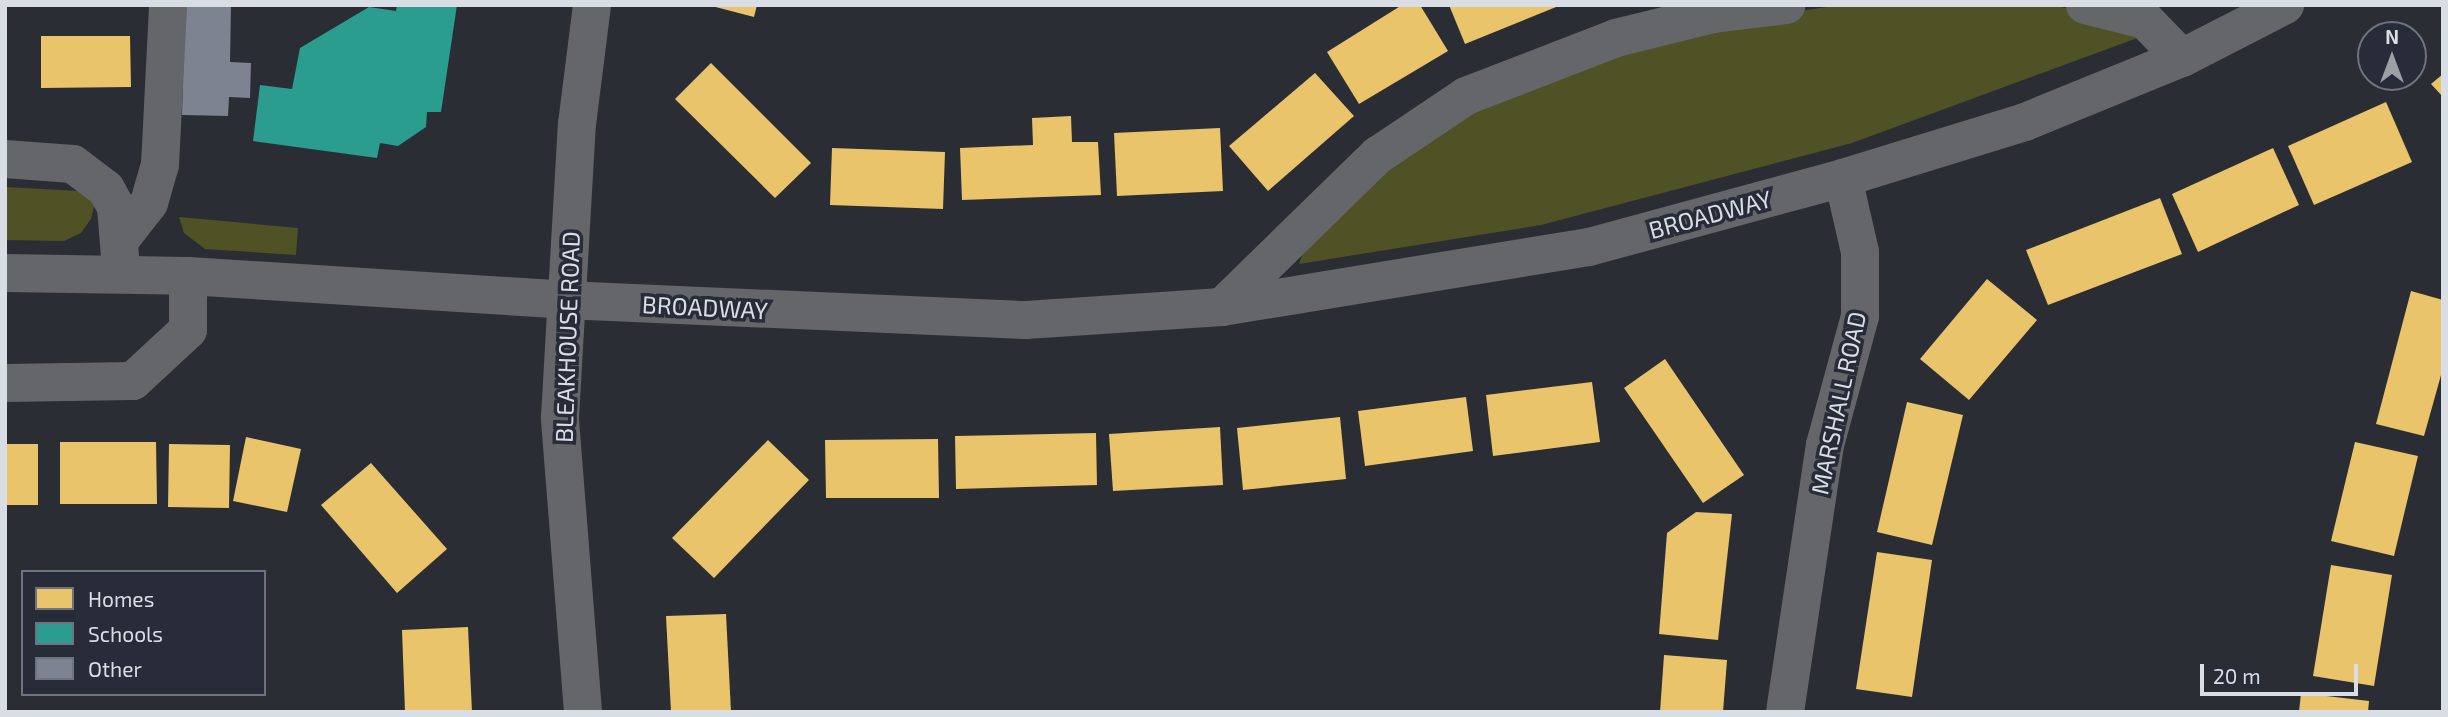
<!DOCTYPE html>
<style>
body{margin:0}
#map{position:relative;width:2448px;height:717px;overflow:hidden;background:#2b2d34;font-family:"Exo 2",sans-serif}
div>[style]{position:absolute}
.green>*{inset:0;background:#4e5225}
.homes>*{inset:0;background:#e9c46a}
.schools>*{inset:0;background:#2a9d8f}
.building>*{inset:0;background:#7d8390}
.minor>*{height:38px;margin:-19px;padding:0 19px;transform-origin:19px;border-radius:19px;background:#656669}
span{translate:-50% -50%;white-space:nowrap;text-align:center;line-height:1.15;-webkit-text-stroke:7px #272c38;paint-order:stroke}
.street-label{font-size:24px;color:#d9dde4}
.frame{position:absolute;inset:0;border:7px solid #d9dde4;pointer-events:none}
.legend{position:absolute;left:21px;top:570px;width:245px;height:126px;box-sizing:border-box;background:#272c38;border:2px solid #6e737d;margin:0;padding:9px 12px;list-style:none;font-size:21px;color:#d9dde4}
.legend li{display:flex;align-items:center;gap:14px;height:35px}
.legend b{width:35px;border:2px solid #6e737d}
.north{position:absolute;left:2357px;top:21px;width:70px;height:70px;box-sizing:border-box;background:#272c38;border:2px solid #6e737d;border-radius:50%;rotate:0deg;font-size:19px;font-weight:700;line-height:28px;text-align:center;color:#d9dde4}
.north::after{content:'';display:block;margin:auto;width:24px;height:32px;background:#9c9fa6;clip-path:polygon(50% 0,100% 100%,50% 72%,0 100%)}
.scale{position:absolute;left:2200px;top:664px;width:158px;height:32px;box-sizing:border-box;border:4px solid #d9dde4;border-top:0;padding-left:9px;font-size:21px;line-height:24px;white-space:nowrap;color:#d9dde4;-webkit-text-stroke:5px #272c38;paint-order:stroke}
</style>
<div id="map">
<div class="green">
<i style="clip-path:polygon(1840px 5px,2050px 5px,2114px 17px,2140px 37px,1852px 143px,1541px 225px,1299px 264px,1305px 247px,1388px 159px,1500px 98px,1714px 24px)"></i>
<i style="clip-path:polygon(5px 187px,80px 191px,95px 202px,91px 219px,81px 233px,64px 241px,5px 240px)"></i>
<i style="clip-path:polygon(179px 217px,298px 228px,296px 255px,205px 249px,184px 233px)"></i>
</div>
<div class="homes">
<i style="clip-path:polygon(708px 5px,757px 5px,754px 17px)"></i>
<i style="clip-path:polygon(1402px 5px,1420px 5px,1448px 51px,1359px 104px,1327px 52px)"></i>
<i style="clip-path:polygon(1449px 5px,1561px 5px,1465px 44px)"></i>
<i style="clip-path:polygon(41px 36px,130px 36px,131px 87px,41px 88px)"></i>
<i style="clip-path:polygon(711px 63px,811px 163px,775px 198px,675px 99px)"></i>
<i style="clip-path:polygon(1315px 73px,1354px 116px,1268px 191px,1229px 146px)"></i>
<i style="clip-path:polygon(2443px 74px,2443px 97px,2431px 84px)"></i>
<i style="clip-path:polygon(2386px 102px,2412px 162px,2314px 205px,2288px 146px)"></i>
<i style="clip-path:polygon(1071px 116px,1072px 142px,1098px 142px,1101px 195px,962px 200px,960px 148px,1033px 145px,1032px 118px)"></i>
<i style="clip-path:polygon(1220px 128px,1223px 191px,1117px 196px,1114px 133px)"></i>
<i style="clip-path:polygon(832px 148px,945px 152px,943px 209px,830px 205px)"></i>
<i style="clip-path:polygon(2273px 148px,2299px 205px,2198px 252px,2172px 194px)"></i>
<i style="clip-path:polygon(2160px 198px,2182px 254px,2048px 305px,2026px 250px)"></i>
<i style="clip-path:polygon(1987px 279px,2037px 320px,1969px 400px,1920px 359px)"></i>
<i style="clip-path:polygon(2411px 291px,2443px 300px,2443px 368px,2424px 436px,2376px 424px)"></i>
<i style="clip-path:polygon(1665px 359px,1744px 475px,1703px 503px,1624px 388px)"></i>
<i style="clip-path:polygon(1592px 382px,1600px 442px,1493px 456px,1486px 395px)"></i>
<i style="clip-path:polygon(1466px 397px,1473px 451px,1365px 466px,1358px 411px)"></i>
<i style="clip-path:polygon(1907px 402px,1963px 415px,1932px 545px,1877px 532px)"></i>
<i style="clip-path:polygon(1340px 417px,1346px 479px,1243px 490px,1237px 428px)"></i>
<i style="clip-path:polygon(1220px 427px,1223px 485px,1113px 491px,1109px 434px)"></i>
<i style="clip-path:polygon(1096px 433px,1097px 485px,956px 489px,955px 436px)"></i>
<i style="clip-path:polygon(246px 437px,301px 449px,287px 512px,233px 501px)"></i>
<i style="clip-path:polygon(938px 439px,939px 498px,826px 498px,825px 440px)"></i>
<i style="clip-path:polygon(768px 440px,809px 480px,714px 578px,672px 538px)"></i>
<i style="clip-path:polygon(60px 442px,156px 442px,157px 504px,60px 504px)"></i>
<i style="clip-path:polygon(2355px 442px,2418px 456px,2394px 556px,2331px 541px)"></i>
<i style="clip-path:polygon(5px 444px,38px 444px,38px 505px,5px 505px)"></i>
<i style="clip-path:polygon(169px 444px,230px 445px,229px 508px,168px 507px)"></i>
<i style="clip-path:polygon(371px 463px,447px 549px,397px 593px,321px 505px)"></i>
<i style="clip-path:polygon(1696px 512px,1732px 514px,1718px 640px,1659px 634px,1667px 533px)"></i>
<i style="clip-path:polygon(1877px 552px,1932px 560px,1912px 697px,1856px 689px)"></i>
<i style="clip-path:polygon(2331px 565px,2392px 575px,2374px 686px,2313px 676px)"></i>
<i style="clip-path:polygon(726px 614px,731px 712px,671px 712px,666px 616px)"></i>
<i style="clip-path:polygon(468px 627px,472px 712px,405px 712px,402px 630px)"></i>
<i style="clip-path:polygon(1664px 655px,1727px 660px,1723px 712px,1660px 712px)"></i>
<i style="clip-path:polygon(2301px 693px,2369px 701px,2368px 712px,2299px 712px)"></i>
</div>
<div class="schools">
<i style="clip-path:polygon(397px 5px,457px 5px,441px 112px,427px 112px,426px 127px,398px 146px,380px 143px,377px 158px,253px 141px,260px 85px,292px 89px,300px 48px,369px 7px,396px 11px)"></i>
</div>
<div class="building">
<i style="clip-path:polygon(185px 5px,231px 5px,230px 62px,251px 63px,250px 98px,229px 97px,228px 116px,182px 115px)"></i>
</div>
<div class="minor">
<i style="left:2085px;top:5px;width:62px;rotate:14deg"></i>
<i style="left:2145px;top:20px;width:53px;rotate:45.8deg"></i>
<i style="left:5px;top:159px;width:68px;rotate:4.2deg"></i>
<i style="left:73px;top:164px;width:41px;rotate:37.1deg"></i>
<i style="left:106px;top:189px;width:21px;rotate:61deg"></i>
<i style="left:116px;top:207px;width:50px;rotate:85.4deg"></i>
<i style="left:120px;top:240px;width:47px;rotate:-51.9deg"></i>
<i style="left:149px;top:203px;width:40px;rotate:-74deg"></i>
<i style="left:160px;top:165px;width:160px;rotate:-87.1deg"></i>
<i style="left:5px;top:273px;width:183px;rotate:0.9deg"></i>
<i style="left:188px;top:276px;width:378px;rotate:3.6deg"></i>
<i style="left:565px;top:300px;width:461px;rotate:2.5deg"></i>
<i style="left:1026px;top:320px;width:196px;rotate:-3.8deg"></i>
<i style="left:1222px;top:307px;width:372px;rotate:-9.3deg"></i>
<i style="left:1589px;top:247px;width:263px;rotate:-15.2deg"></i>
<i style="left:1843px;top:178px;width:190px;rotate:-17.1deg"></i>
<i style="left:2025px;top:122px;width:170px;rotate:-22.2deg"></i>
<i style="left:2182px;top:58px;width:116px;rotate:-27.2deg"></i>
<i style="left:1222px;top:307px;width:218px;rotate:-44.3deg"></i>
<i style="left:1378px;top:155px;width:106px;rotate:-33.8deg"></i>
<i style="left:1466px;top:96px;width:161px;rotate:-21.1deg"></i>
<i style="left:1616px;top:38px;width:100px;rotate:-13.9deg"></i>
<i style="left:1713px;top:14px;width:74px;rotate:-7deg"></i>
<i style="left:5px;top:383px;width:128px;rotate:-0.9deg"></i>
<i style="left:133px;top:381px;width:75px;rotate:-42.8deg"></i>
<i style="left:188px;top:330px;width:54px;rotate:-90deg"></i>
<i style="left:583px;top:712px;width:296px;rotate:-94.5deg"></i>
<i style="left:560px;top:417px;width:293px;rotate:-86.7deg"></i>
<i style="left:577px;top:124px;width:120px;rotate:-82.8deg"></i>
<i style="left:1785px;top:712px;width:270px;rotate:-81.5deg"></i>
<i style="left:1825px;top:445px;width:134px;rotate:-74.8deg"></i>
<i style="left:1860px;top:316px;width:64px;rotate:-90deg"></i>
<i style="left:1860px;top:252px;width:76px;rotate:-102.9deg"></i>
</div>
<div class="street-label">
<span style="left:1710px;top:214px;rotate:-15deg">BROADWAY</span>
<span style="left:705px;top:307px;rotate:3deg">BROADWAY</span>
<span style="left:567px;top:337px;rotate:-88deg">BLEAKHOUSE ROAD</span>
<span style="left:1838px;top:403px;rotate:-78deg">MARSHALL ROAD</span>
</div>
<div class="frame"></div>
<ul class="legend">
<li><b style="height:19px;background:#e9c46a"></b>Homes</li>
<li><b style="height:19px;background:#2a9d8f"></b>Schools</li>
<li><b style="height:19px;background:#7d8390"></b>Other</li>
</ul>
<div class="north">N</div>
<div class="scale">20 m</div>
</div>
